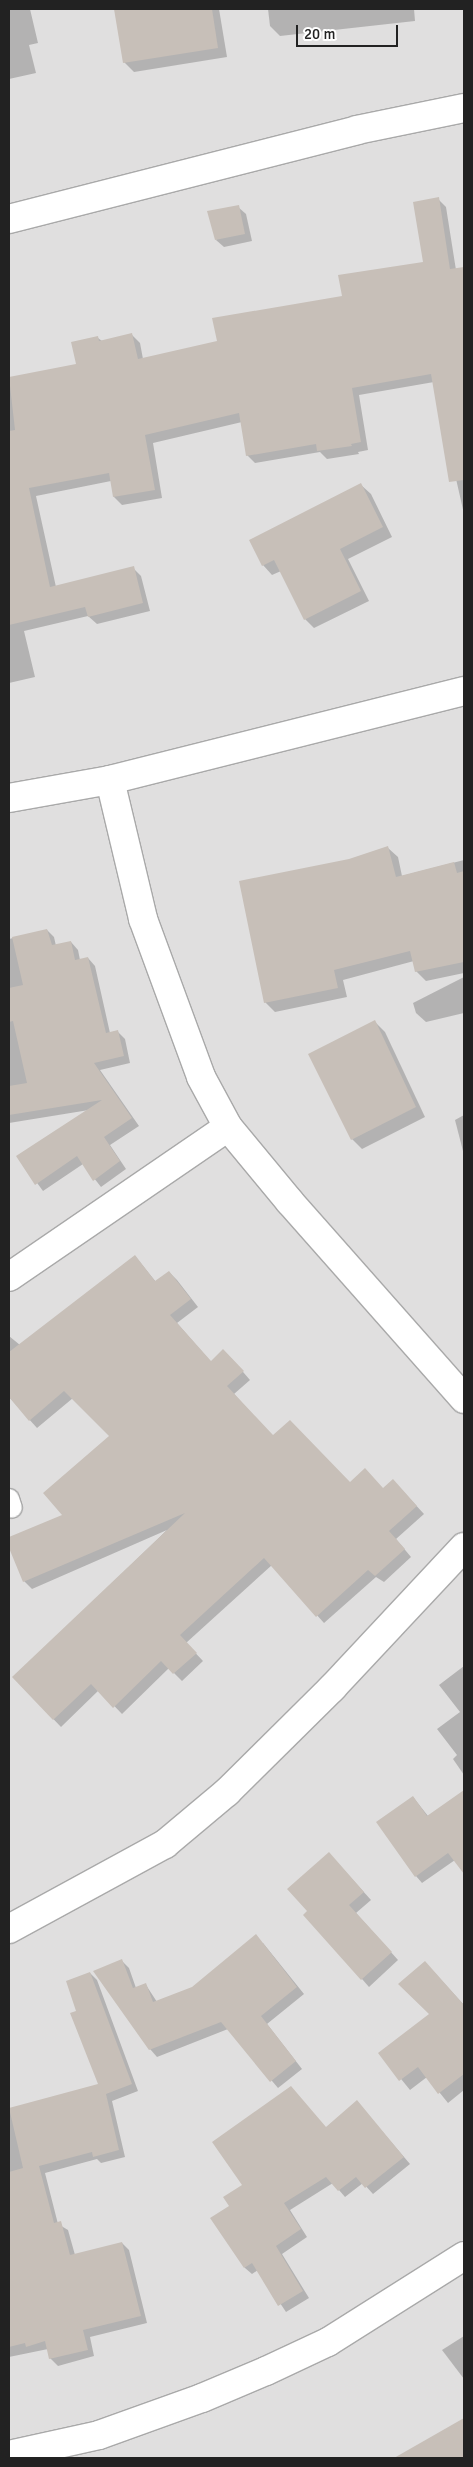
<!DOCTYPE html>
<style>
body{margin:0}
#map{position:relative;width:473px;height:2467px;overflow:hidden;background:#f2efe9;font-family:Signika,sans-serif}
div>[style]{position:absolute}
.residential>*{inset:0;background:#e0dfdf}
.shadow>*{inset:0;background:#0003}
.building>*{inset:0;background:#c7bfb8}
.roads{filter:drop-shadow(1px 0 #a9a9a9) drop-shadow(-1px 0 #a9a9a9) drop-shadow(0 1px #a9a9a9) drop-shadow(0 -1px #a9a9a9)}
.service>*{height:20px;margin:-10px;padding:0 10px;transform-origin:10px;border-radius:10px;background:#fff}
.minor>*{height:28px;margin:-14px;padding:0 14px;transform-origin:14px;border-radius:14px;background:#fff}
span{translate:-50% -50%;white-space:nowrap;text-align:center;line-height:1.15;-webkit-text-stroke:5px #fff;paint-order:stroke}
.frame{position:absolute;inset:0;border:10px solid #222;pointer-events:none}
.scale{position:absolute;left:296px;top:25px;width:102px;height:22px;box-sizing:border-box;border:2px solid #222;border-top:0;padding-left:6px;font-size:15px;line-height:18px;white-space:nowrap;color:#222;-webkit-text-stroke:4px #fff;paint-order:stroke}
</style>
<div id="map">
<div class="residential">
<i style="clip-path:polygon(9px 9px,464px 9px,464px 2458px,9px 2458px)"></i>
</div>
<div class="shadow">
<i style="clip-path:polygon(9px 9px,30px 9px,38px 43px,29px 45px,36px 73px,9px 79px)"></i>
<i style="clip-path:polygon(131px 9px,219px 9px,227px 57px,134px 72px,124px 62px,116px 11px)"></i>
<i style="clip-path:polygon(268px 9px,414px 9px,415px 21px,280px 36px,270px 26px)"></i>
<i style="clip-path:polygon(438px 199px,446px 207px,456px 270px,464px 268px,464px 514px,434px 382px,359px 395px,368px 450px,358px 452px,359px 454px,327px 459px,320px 452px,255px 463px,247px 455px,242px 422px,153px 443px,162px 498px,122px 505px,114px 497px,111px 481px,36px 496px,56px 587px,133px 568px,141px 576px,150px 611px,97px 624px,88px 616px,24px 631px,35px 677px,9px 683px,9px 379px,78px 365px,98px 338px,102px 341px,132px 335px,140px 343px,143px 359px,218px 342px,343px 297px,424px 263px)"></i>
<i style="clip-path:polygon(238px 207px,246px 214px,252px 241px,224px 247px,216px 240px)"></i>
<i style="clip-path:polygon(361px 485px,371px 494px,392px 537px,348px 559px,369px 601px,314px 628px,305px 619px,281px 571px,272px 575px,263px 565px)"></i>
<i style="clip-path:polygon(388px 848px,398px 857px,402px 876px,464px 860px,464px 973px,426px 981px,416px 971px,414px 961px,343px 980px,347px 997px,275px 1012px,265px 1002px,349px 860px)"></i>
<i style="clip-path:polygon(47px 930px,54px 937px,56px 946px,71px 942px,78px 950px,80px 960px,88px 958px,95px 966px,110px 1033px,117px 1031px,125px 1039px,130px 1063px,100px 1070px,139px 1126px,110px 1145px,126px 1169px,101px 1187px,83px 1164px,43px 1191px,18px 1157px,89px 1110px,9px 1123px,9px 939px)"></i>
<i style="clip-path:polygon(464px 977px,464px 1013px,426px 1022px,416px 1013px,413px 1003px)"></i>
<i style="clip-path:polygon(375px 1022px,385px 1032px,425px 1117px,362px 1149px,352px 1139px)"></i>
<i style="clip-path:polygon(464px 1115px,464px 1155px,455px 1120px)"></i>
<i style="clip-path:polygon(135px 1256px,156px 1282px,169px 1272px,177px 1280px,198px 1307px,177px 1323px,211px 1362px,231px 1358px,250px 1380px,234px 1394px,273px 1437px,350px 1483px,383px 1489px,400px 1488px,424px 1514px,396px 1539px,411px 1557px,384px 1582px,376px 1577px,324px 1623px,272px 1565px,186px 1643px,203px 1661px,182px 1681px,169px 1668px,122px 1714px,99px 1690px,61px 1727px,14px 1678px,167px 1530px,32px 1589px,24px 1581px,9px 1539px,64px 1515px,111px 1436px,73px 1398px,37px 1428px,9px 1397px,9px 1336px,20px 1345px)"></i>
<i style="clip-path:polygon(464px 1666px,464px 1775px,453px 1759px,457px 1755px,437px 1729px,460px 1712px,439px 1685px)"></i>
<i style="clip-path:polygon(413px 1797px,428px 1816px,461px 1805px,464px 1810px,464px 1872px,455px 1860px,422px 1883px,416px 1876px)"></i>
<i style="clip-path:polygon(336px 1861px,371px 1900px,356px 1913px,398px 1960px,369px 1987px,362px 1979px)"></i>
<i style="clip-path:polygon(263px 1943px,304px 1994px,267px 2024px,302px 2069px,278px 2088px,228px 2029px,157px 2057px,150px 2049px,122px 1961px,129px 1968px,136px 1988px,146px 1985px,157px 2002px,192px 1988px)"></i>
<i style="clip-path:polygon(434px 1972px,464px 2005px,464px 2090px,448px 2103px,427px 2077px,410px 2090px,380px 2053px,431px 2014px)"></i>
<i style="clip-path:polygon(90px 1973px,97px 1980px,138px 2091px,112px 2101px,125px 2157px,101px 2163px,97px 2159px,45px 2173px,58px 2224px,68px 2230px,75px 2255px,122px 2243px,129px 2250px,147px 2323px,90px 2337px,94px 2356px,58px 2366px,50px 2358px,48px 2349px,9px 2357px,9px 2109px,100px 2085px,77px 2011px)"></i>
<i style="clip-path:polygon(357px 2102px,410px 2164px,373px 2194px,363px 2183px,345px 2197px,333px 2183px,290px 2210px,307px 2237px,282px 2254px,309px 2298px,286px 2312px,258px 2270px,252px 2274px,245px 2268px,231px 2206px)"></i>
<i style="clip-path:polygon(464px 2336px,464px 2379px,442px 2350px)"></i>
<i style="clip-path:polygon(463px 2420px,464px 2458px,397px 2458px)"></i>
</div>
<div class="building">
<i style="clip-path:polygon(114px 9px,212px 9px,218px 48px,123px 63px)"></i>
<i style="clip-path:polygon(439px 197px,450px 269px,464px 267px,464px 480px,449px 482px,431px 374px,352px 388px,361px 442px,351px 444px,352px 446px,317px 451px,316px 444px,246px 456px,239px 413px,145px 435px,155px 490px,113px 497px,109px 473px,29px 488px,50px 587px,134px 566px,143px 603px,88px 617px,85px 607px,9px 625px,9px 431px,15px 430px,9px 377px,76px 364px,71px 342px,98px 336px,99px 341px,132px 333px,138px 359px,217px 341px,212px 318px,342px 296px,338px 275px,423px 262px,413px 202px)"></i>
<i style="clip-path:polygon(239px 205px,245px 234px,215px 240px,207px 211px)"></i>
<i style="clip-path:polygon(361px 483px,383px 527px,340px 549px,361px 591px,304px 620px,274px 560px,262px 566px,249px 540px)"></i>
<i style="clip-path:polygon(388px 846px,396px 877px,454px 862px,457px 873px,464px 871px,464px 962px,415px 972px,410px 951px,334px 970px,338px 988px,264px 1003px,239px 881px,349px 859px)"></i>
<i style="clip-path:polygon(47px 929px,52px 945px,71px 941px,75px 960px,88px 957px,106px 1033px,118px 1030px,124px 1056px,94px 1063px,132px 1118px,104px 1137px,120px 1161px,93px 1181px,77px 1156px,35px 1185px,16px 1156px,102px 1100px,9px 1115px,9px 1086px,27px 1083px,13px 1021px,9px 1022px,9px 988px,23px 985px,12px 937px)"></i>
<i style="clip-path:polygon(375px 1020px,416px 1107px,351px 1140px,308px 1054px)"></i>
<i style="clip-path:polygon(135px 1255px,155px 1281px,169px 1271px,191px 1299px,170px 1315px,211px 1361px,223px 1349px,244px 1371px,227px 1386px,273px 1435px,290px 1420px,350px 1482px,365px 1468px,383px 1488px,393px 1479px,417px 1506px,389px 1531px,405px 1549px,375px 1576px,368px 1570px,316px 1617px,264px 1558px,180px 1635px,197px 1653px,173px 1674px,161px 1661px,113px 1708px,91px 1684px,53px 1720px,12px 1677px,185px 1513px,23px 1582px,9px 1548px,9px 1537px,62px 1515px,43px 1493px,109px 1436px,64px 1391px,29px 1421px,9px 1397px,9px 1352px)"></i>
<i style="clip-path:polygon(464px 1790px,464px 1874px,448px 1853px,415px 1877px,376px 1822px,413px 1796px,427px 1816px)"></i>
<i style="clip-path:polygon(329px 1852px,364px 1892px,349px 1905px,392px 1952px,361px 1980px,303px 1915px,307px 1911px,287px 1889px)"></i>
<i style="clip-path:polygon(256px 1934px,297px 1987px,261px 2016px,296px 2061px,270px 2082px,221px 2022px,149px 2050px,93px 1971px,122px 1959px,133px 1988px,146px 1983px,153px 2002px,192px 1987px)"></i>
<i style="clip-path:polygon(425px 1961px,464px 2005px,464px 2074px,438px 2094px,418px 2067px,399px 2081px,378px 2053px,429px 2014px,398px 1984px)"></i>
<i style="clip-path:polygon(90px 1972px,132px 2084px,106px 2094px,119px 2150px,93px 2157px,92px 2152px,39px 2166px,54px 2223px,61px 2221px,70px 2255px,122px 2242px,141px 2316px,83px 2330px,88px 2350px,49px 2359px,45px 2341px,26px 2347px,25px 2343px,9px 2347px,9px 2172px,23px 2168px,9px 2108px,98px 2084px,70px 2013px,76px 2011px,66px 1981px)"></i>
<i style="clip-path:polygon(291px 2086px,326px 2127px,357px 2100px,404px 2157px,365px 2188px,356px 2177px,338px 2191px,326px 2177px,284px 2203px,301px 2229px,276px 2246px,303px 2291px,278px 2306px,252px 2263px,244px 2268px,210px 2218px,229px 2206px,223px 2197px,242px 2185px,212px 2142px)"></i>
<i style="clip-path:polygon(464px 2418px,464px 2458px,394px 2458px)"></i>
</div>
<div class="roads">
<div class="service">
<i style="left:9px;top:1499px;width:9px;rotate:72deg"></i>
</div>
<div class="minor">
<i style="left:9px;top:219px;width:359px;rotate:-14.3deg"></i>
<i style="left:357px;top:130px;width:109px;rotate:-11.6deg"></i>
<i style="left:110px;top:780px;width:143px;rotate:76.6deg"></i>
<i style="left:143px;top:919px;width:168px;rotate:69.8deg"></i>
<i style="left:201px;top:1077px;width:57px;rotate:61.6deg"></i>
<i style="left:228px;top:1127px;width:97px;rotate:50.4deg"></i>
<i style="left:290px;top:1202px;width:263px;rotate:48.5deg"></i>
<i style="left:9px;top:798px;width:103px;rotate:-10.1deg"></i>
<i style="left:110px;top:780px;width:365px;rotate:-14.1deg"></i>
<i style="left:9px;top:1277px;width:265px;rotate:-34.4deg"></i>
<i style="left:9px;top:1929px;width:178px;rotate:-28.6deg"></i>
<i style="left:165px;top:1844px;width:81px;rotate:-40deg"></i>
<i style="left:227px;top:1792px;width:148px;rotate:-44.7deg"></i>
<i style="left:332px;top:1688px;width:193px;rotate:-46.9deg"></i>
<i style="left:9px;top:2455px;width:92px;rotate:-12.5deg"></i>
<i style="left:99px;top:2435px;width:109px;rotate:-19.8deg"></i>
<i style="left:202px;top:2398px;width:69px;rotate:-22.9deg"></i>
<i style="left:266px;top:2371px;width:68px;rotate:-25.1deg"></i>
<i style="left:328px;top:2342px;width:161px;rotate:-32.3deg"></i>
</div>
</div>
<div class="frame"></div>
<div class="scale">20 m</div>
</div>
